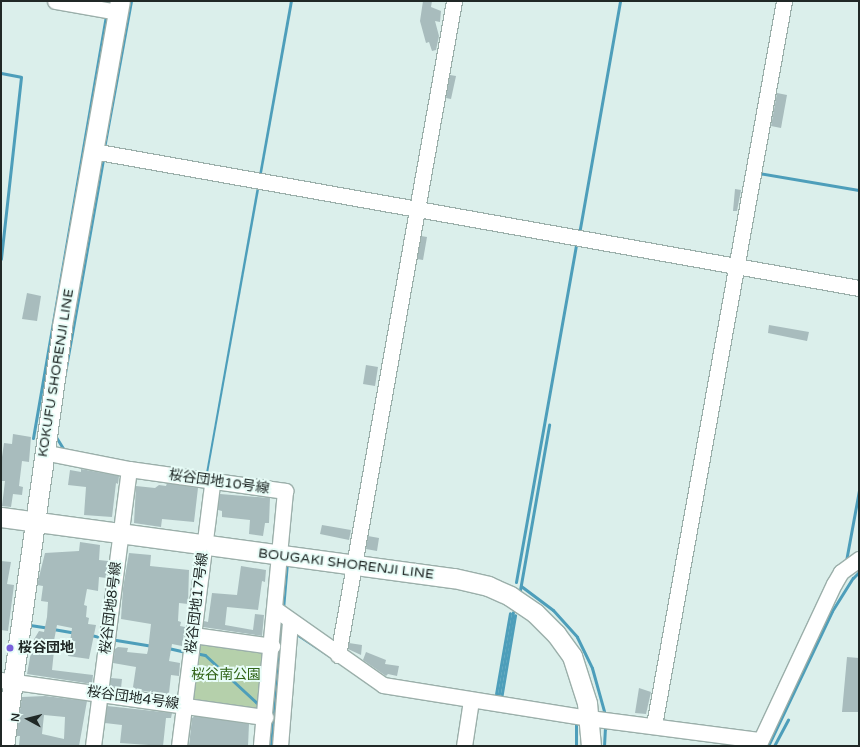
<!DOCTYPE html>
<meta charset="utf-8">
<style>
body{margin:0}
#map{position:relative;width:860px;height:747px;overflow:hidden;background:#dbefeb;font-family:"Varela Round","Noto Sans JP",sans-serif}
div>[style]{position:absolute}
.green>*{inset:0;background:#b5d0ab}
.water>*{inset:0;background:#4d9eba}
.stream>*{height:3px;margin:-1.5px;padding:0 1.5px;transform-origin:1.5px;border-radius:1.5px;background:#4d9eba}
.building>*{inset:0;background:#a8bcbd}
.roads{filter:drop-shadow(1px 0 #9bafaa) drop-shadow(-1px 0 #9bafaa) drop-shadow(0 1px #9bafaa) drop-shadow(0 -1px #9bafaa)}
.minor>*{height:15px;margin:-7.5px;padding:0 7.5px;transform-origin:7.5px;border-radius:7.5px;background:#fff}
.major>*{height:19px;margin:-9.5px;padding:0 9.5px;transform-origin:9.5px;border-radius:9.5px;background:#fff}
.dots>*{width:11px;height:11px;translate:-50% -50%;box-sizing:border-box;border:2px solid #e8fdf8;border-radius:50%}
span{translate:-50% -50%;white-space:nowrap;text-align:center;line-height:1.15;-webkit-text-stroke:4px #e8fdf8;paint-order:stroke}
.street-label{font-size:14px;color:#202826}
.poi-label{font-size:14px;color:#202826;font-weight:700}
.left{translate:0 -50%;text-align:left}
.park-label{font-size:14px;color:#316418}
.frame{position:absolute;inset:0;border:2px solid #202826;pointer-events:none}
.north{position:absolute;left:8px;top:699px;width:40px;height:40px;-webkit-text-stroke:3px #e8fdf8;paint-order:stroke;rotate:277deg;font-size:11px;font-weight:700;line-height:16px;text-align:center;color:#202826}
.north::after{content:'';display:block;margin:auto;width:14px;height:18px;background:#202826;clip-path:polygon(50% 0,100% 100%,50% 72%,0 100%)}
</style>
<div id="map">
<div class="green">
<i style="clip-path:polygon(200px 640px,267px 649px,261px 710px,195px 701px,191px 697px)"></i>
</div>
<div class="water">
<i style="clip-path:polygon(290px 1px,293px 1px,208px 473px,206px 473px)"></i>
</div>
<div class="stream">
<i style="left:109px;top:2px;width:1px;rotate:-90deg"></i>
<i style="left:1px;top:73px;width:20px;rotate:11deg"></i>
<i style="left:21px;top:77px;width:183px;rotate:96.3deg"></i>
<i style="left:104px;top:148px;width:149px;rotate:-79.6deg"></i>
<i style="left:758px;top:173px;width:102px;rotate:9.6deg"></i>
<i style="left:579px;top:234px;width:237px;rotate:-80deg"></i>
<i style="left:63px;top:384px;width:229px;rotate:-79.9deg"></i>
<i style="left:56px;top:437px;width:15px;rotate:58deg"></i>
<i style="left:33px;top:438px;width:427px;rotate:-80.2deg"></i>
<i style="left:846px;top:561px;width:72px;rotate:-79.6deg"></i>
<i style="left:516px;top:582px;width:346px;rotate:-79.9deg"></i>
<i style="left:521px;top:586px;width:40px;rotate:37deg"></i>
<i style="left:553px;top:610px;width:36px;rotate:48deg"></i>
<i style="left:577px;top:637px;width:34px;rotate:64deg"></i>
<i style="left:592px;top:668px;width:45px;rotate:74.4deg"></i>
<i style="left:520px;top:590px;width:168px;rotate:-80deg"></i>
<i style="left:283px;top:609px;width:47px;rotate:-85.1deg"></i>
<i style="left:30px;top:625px;width:18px;rotate:9deg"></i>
<i style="left:53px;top:629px;width:22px;rotate:10deg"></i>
<i style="left:295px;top:633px;width:43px;rotate:33.7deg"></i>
<i style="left:91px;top:635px;width:12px;rotate:14deg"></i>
<i style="left:110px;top:639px;width:43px;rotate:9.5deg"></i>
<i style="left:168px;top:648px;width:18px;rotate:13deg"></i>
<i style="left:195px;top:653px;width:10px;rotate:11deg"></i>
<i style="left:205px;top:655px;width:74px;rotate:42.8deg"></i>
<i style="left:496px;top:694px;width:82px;rotate:-80.2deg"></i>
<i style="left:498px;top:699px;width:88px;rotate:-80.2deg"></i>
<i style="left:501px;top:699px;width:85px;rotate:-80.5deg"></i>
<i style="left:576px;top:722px;width:24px;rotate:90deg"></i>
<i style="left:271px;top:746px;width:126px;rotate:-85.5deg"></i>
<i style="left:604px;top:746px;width:17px;rotate:-87deg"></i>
<i style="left:605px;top:729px;width:4px;rotate:-45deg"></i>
<i style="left:768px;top:746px;width:149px;rotate:-64.6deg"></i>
<i style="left:832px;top:611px;width:39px;rotate:-58deg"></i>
<i style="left:853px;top:578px;width:8px;rotate:-45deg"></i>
<i style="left:774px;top:746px;width:30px;rotate:-62deg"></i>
</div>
<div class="building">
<i style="clip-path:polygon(423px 1px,432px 1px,431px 7px,441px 11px,440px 22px,435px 21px,439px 36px,436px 50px,432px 51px,429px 42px,426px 43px,420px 21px)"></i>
<i style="clip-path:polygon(450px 75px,456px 76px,451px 99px,446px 98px)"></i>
<i style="clip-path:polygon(777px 93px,787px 95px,781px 128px,771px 126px)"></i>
<i style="clip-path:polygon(735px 189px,741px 190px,737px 211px,733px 211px)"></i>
<i style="clip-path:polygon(421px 236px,427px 237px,423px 260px,417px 259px)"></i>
<i style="clip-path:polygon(27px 293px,41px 296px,37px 321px,22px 319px)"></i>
<i style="clip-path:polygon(769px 325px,809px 332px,807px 341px,768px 333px)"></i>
<i style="clip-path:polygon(366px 365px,378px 367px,375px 386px,363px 384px)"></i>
<i style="clip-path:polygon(13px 434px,31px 437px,29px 462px,22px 461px,19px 486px,23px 487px,22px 495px,13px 494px,11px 507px,2px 506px,5px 481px,1px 481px,1px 464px,4px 443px,12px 444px)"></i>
<i style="clip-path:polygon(81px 469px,119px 476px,118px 484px,116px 483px,112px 517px,84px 515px,86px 487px,68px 485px,70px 470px,81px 472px)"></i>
<i style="clip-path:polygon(167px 483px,198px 488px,194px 522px,162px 519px,161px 527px,134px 523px,136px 486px,155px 488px,159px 485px,166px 486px)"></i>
<i style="clip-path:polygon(220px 494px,270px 498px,269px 523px,265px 523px,263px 536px,249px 534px,250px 520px,222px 517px,222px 511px,218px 510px)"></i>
<i style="clip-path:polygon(322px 525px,351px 530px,349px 540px,320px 534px)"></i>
<i style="clip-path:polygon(368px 536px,379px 538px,377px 551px,366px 549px)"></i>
<i style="clip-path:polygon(80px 542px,100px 545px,99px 560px,108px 561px,106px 578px,99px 577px,98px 591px,87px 589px,84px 605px,87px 606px,86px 617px,89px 618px,88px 624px,96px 625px,89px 659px,68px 656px,72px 628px,57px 625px,52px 651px,54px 651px,52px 670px,93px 675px,92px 684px,27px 674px,33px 641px,39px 631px,44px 632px,47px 617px,48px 602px,41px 601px,43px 586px,37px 585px,45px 553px,79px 551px)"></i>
<i style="clip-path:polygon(129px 553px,151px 555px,150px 566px,189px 570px,188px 604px,179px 603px,178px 621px,181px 622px,180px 626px,185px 627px,182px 646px,172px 644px,169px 661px,180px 663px,179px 676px,171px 675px,169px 693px,165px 694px,138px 690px,133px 687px,136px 667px,113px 663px,115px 649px,118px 647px,128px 648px,127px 652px,147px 654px,148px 650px,151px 624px,121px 619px,123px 588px)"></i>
<i style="clip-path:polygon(1px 561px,11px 562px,7px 584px,14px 585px,8px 631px,1px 630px)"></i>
<i style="clip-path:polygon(241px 566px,266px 570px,265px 582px,262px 581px,258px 610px,227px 607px,225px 625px,253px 630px,255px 614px,264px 615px,262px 636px,203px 627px,204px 621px,208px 622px,212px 593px,237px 595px)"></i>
<i style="clip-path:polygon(349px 643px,362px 645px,361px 655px,348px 649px)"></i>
<i style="clip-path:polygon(366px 652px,386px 660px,385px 664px,399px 666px,397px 676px,388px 674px,386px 676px,363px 660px)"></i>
<i style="clip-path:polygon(847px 657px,859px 658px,858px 712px,842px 712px)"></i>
<i style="clip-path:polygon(111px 678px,122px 679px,121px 688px,110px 686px)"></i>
<i style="clip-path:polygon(639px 688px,651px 692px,646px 714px,635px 713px)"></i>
<i style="clip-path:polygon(evenodd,45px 696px,87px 701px,79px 746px,19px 745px,20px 736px,16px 736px,22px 697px,45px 696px,44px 715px,65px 717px,64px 739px,42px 734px,44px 715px)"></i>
<i style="clip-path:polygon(107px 706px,172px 713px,171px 718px,166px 718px,163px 746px,120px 743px,122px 725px,105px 723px)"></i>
<i style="clip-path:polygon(195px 716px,249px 724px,248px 746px,189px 746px,192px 718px)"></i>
</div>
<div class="roads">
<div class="minor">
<i style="left:55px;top:1px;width:64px;rotate:9.9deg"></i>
<i style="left:93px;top:151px;width:778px;rotate:10.14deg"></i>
<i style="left:43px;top:452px;width:88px;rotate:11.2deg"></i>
<i style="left:129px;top:469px;width:158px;rotate:8deg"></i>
<i style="left:285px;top:491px;width:256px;rotate:95.4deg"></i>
<i style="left:275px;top:609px;width:132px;rotate:35.1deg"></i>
<i style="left:383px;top:685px;width:209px;rotate:9.1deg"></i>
<i style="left:589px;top:718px;width:171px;rotate:7.4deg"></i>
<i style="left:193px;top:635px;width:80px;rotate:7.9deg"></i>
<i style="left:338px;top:655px;width:664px;rotate:-79.94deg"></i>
<i style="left:1px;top:680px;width:267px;rotate:8deg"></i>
<i style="left:654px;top:725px;width:736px;rotate:-79.82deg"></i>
<i style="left:93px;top:746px;width:279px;rotate:-82.6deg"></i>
<i style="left:179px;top:746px;width:265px;rotate:-82.8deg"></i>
<i style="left:280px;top:746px;width:124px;rotate:-85.4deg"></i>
<i style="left:464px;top:746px;width:47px;rotate:-81.3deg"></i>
<i style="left:758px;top:746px;width:179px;rotate:-64.9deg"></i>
<i style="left:834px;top:584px;width:14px;rotate:-60deg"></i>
<i style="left:841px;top:572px;width:22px;rotate:-36deg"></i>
</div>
<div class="major">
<i style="left:1px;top:517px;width:457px;rotate:7.7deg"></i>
<i style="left:454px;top:578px;width:35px;rotate:13deg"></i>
<i style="left:488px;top:586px;width:24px;rotate:24deg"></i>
<i style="left:510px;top:596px;width:30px;rotate:34deg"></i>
<i style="left:535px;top:613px;width:30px;rotate:45deg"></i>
<i style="left:556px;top:634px;width:27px;rotate:54deg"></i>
<i style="left:572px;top:656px;width:49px;rotate:72.3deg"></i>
<i style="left:587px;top:703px;width:43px;rotate:84.7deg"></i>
<i style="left:4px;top:746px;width:424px;rotate:-82.1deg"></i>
<i style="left:62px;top:326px;width:330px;rotate:-79.9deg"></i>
</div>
</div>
<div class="dots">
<i style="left:10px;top:648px;background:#7860db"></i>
</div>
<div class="street-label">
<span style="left:56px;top:373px;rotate:-81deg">KOKUFU SHORENJI LINE</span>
<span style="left:219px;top:482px;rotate:8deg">桜谷団地10号線</span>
<span style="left:346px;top:564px;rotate:7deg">BOUGAKI SHORENJI LINE</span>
<span style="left:197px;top:603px;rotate:-83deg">桜谷団地17号線</span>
<span style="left:111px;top:608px;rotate:-83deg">桜谷団地8号線</span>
<span style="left:133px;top:698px;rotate:8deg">桜谷団地4号線</span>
</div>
<div class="poi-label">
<span class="left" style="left:18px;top:648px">桜谷団地</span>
</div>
<div class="park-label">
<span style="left:226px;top:675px">桜谷南公園</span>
</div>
<div class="frame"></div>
<div class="north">N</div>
</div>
